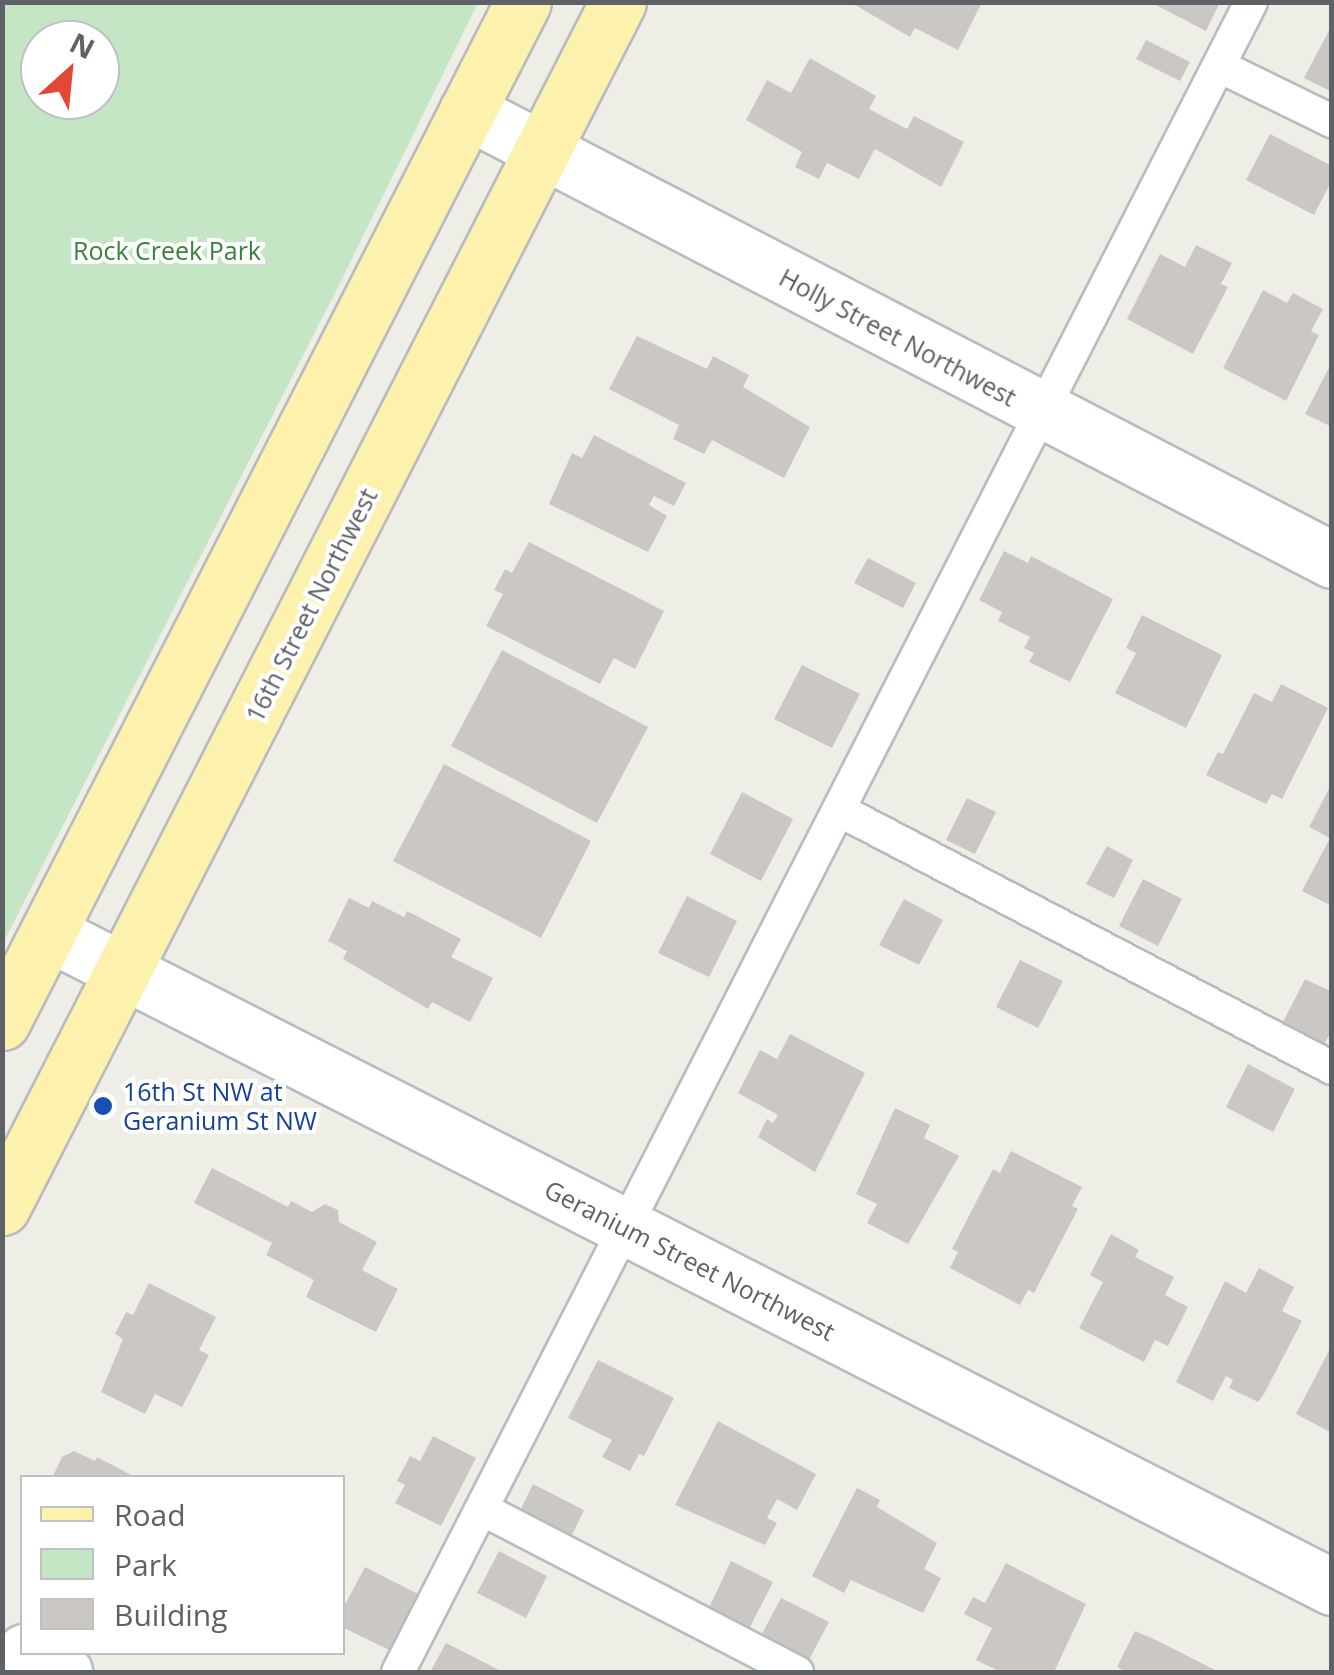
<!DOCTYPE html>
<style>
body{margin:0}
#map{position:relative;width:1334px;height:1675px;overflow:hidden;background:#efeee6;font-family:"Open Sans",sans-serif}
div>[style]{position:absolute}
.green>*{inset:0;background:#c4e6c4}
.building>*{inset:0;background:#cbc8c3}
.roads{filter:drop-shadow(2px 0 #b8bbbf) drop-shadow(-2px 0 #b8bbbf) drop-shadow(0 2px #b8bbbf) drop-shadow(0 -2px #b8bbbf)}
.lane>*{height:32px;margin:-16px;padding:0 16px;transform-origin:16px;border-radius:16px;background:#fff}
.street>*{height:55px;margin:-27.5px;padding:0 27.5px;transform-origin:27.5px;border-radius:27.5px;background:#fff}
.primary>*{height:55px;margin:-27.5px;padding:0 27.5px;transform-origin:27.5px;border-radius:27.5px;background:#fdf1ae}
.dots>*{width:28px;height:28px;translate:-50% -50%;box-sizing:border-box;border:5px solid #fff;border-radius:50%}
span{translate:-50% -50%;white-space:nowrap;text-align:center;line-height:1.15;-webkit-text-stroke:8px #fff;paint-order:stroke}
.park-label{font-size:25px;color:#38833c}
.street-label{font-size:25px;color:#5e6166}
.transit-label{font-size:25px;color:#164399}
.left{translate:0 -50%;text-align:left}
.frame{position:absolute;inset:0;border:5px solid #5e6166;pointer-events:none}
.legend{position:absolute;left:20px;top:1475px;width:325px;height:180px;box-sizing:border-box;background:#fff;border:2px solid #bfc0c2;margin:0;padding:12px 18px;list-style:none;font-size:30px;color:#5e6166}
.legend li{display:flex;align-items:center;gap:20px;height:50px}
.legend b{width:50px;border:2px solid #bfc0c2}
.north{position:absolute;left:20px;top:20px;width:100px;height:100px;box-sizing:border-box;background:#fff;border:2px solid #bfc0c2;border-radius:50%;rotate:27deg;font-size:28px;font-weight:700;line-height:40px;text-align:center;color:#5e6166}
.north::after{content:'';display:block;margin:auto;width:35px;height:45px;background:#e44737;clip-path:polygon(50% 0,100% 100%,50% 72%,0 100%)}
</style>
<div id="map">
<div class="green">
<i style="clip-path:polygon(evenodd,3px 2px,478px 3px,338px 287px,3px 943px,3px 2px,40px 40px,100px 40px,100px 100px,40px 100px,40px 40px)"></i>
</div>
<div class="building">
<i style="clip-path:polygon(850px 2px,977px 2px,981px 4px,958px 50px,915px 28px,910px 37px)"></i>
<i style="clip-path:polygon(1150px 2px,1220px 2px,1206px 31px)"></i>
<i style="clip-path:polygon(1332px 25px,1332px 92px,1304px 78px)"></i>
<i style="clip-path:polygon(1146px 40px,1190px 62px,1180px 81px,1136px 59px)"></i>
<i style="clip-path:polygon(810px 58px,876px 96px,869px 109px,907px 129px,914px 116px,964px 142px,941px 187px,875px 149px,859px 179px,827px 163px,819px 179px,795px 167px,802px 152px,746px 120px,767px 80px,791px 93px)"></i>
<i style="clip-path:polygon(1270px 134px,1332px 166px,1332px 180px,1314px 215px,1246px 180px)"></i>
<i style="clip-path:polygon(1196px 245px,1232px 263px,1221px 284px,1228px 287px,1193px 354px,1127px 319px,1160px 254px,1185px 267px)"></i>
<i style="clip-path:polygon(1263px 290px,1287px 303px,1293px 293px,1323px 309px,1311px 331px,1319px 335px,1286px 401px,1223px 368px)"></i>
<i style="clip-path:polygon(637px 336px,707px 369px,713px 356px,749px 375px,743px 387px,810px 427px,784px 478px,712px 440px,704px 454px,673px 439px,679px 425px,609px 389px)"></i>
<i style="clip-path:polygon(1332px 362px,1332px 427px,1305px 414px)"></i>
<i style="clip-path:polygon(594px 435px,686px 483px,674px 506px,654px 496px,649px 505px,667px 516px,648px 552px,549px 504px,572px 453px,582px 458px)"></i>
<i style="clip-path:polygon(529px 542px,664px 611px,635px 669px,614px 658px,600px 684px,486px 626px,503px 594px,494px 590px,505px 569px,512px 573px)"></i>
<i style="clip-path:polygon(1004px 551px,1028px 563px,1031px 556px,1113px 599px,1070px 682px,1029px 662px,1034px 653px,1024px 648px,1030px 637px,998px 621px,1002px 612px,979px 600px)"></i>
<i style="clip-path:polygon(868px 558px,916px 583px,903px 608px,854px 583px)"></i>
<i style="clip-path:polygon(1142px 615px,1222px 655px,1186px 728px,1115px 693px,1136px 653px,1126px 648px)"></i>
<i style="clip-path:polygon(502px 650px,648px 727px,597px 823px,451px 746px)"></i>
<i style="clip-path:polygon(802px 665px,860px 694px,832px 748px,774px 719px)"></i>
<i style="clip-path:polygon(1281px 684px,1328px 708px,1282px 799px,1272px 794px,1266px 804px,1206px 775px,1218px 752px,1223px 754px,1254px 693px,1272px 702px)"></i>
<i style="clip-path:polygon(444px 764px,591px 841px,541px 938px,393px 861px)"></i>
<i style="clip-path:polygon(1332px 783px,1332px 906px,1302px 891px,1330px 838px,1309px 827px)"></i>
<i style="clip-path:polygon(742px 792px,793px 819px,761px 881px,710px 854px)"></i>
<i style="clip-path:polygon(967px 798px,996px 812px,975px 854px,946px 840px)"></i>
<i style="clip-path:polygon(1107px 846px,1133px 860px,1114px 898px,1086px 884px)"></i>
<i style="clip-path:polygon(1143px 879px,1182px 899px,1158px 946px,1119px 926px)"></i>
<i style="clip-path:polygon(687px 896px,737px 921px,709px 977px,658px 953px)"></i>
<i style="clip-path:polygon(349px 898px,369px 908px,372px 901px,404px 917px,407px 911px,461px 939px,451px 957px,493px 978px,470px 1022px,432px 1002px,428px 1009px,343px 959px,347px 951px,328px 941px)"></i>
<i style="clip-path:polygon(904px 899px,943px 920px,919px 965px,879px 945px)"></i>
<i style="clip-path:polygon(1020px 960px,1063px 981px,1038px 1028px,996px 1007px)"></i>
<i style="clip-path:polygon(1305px 979px,1332px 992px,1332px 1030px,1322px 1048px,1281px 1026px)"></i>
<i style="clip-path:polygon(790px 1034px,865px 1073px,815px 1172px,758px 1137px,767px 1119px,773px 1123px,778px 1115px,738px 1093px,760px 1050px,777px 1059px)"></i>
<i style="clip-path:polygon(1248px 1064px,1295px 1089px,1273px 1132px,1226px 1107px)"></i>
<i style="clip-path:polygon(895px 1108px,930px 1125px,924px 1138px,959px 1156px,908px 1244px,867px 1223px,877px 1204px,856px 1194px)"></i>
<i style="clip-path:polygon(1011px 1151px,1082px 1187px,1072px 1206px,1078px 1209px,1034px 1293px,1028px 1290px,1020px 1305px,950px 1268px,958px 1252px,952px 1249px,993px 1169px,1000px 1173px)"></i>
<i style="clip-path:polygon(212px 1168px,288px 1207px,291px 1201px,312px 1212px,325px 1204px,338px 1210px,339px 1222px,377px 1242px,362px 1270px,398px 1289px,376px 1332px,306px 1297px,314px 1280px,266px 1255px,272px 1243px,194px 1203px)"></i>
<i style="clip-path:polygon(1111px 1234px,1139px 1250px,1135px 1257px,1174px 1277px,1165px 1295px,1188px 1307px,1168px 1346px,1155px 1340px,1144px 1362px,1079px 1328px,1103px 1282px,1090px 1275px)"></i>
<i style="clip-path:polygon(1259px 1268px,1294px 1287px,1282px 1311px,1302px 1321px,1264px 1394px,1258px 1402px,1229px 1388px,1233px 1380px,1226px 1376px,1213px 1401px,1176px 1382px,1225px 1281px,1246px 1293px)"></i>
<i style="clip-path:polygon(149px 1283px,216px 1317px,199px 1350px,209px 1355px,182px 1407px,155px 1394px,145px 1414px,101px 1392px,123px 1339px,115px 1334px,126px 1312px,133px 1315px)"></i>
<i style="clip-path:polygon(1332px 1345px,1332px 1433px,1296px 1414px)"></i>
<i style="clip-path:polygon(598px 1360px,674px 1398px,644px 1456px,639px 1454px,630px 1471px,602px 1457px,612px 1440px,568px 1418px)"></i>
<i style="clip-path:polygon(718px 1421px,816px 1474px,797px 1510px,777px 1499px,767px 1518px,777px 1523px,765px 1545px,675px 1505px)"></i>
<i style="clip-path:polygon(433px 1436px,476px 1458px,441px 1526px,395px 1503px,405px 1485px,397px 1481px,410px 1456px,420px 1461px)"></i>
<i style="clip-path:polygon(74px 1451px,95px 1461px,97px 1457px,137px 1478px,52px 1478px,62px 1457px)"></i>
<i style="clip-path:polygon(533px 1484px,584px 1510px,569px 1541px,518px 1515px)"></i>
<i style="clip-path:polygon(857px 1488px,880px 1500px,877px 1507px,937px 1543px,924px 1569px,941px 1578px,923px 1613px,851px 1580px,844px 1593px,812px 1576px)"></i>
<i style="clip-path:polygon(499px 1551px,547px 1576px,526px 1618px,477px 1593px)"></i>
<i style="clip-path:polygon(731px 1561px,773px 1582px,749px 1629px,709px 1608px)"></i>
<i style="clip-path:polygon(1006px 1563px,1086px 1604px,1054px 1672px,1001px 1672px,976px 1660px,992px 1628px,964px 1614px,973px 1597px,985px 1603px)"></i>
<i style="clip-path:polygon(365px 1567px,418px 1594px,389px 1650px,342px 1627px,342px 1610px)"></i>
<i style="clip-path:polygon(781px 1598px,829px 1622px,806px 1665px,758px 1641px)"></i>
<i style="clip-path:polygon(1135px 1631px,1156px 1640px,1219px 1672px,1127px 1672px,1117px 1667px)"></i>
<i style="clip-path:polygon(446px 1643px,503px 1672px,430px 1672px)"></i>
</div>
<div class="roads">
<div class="lane">
<i style="left:1219px;top:66px;width:126px;rotate:26deg"></i>
<i style="left:839px;top:810px;width:556px;rotate:27.62deg"></i>
<i style="left:482px;top:1509px;width:355px;rotate:27.4deg"></i>
<i style="left:398px;top:1672px;width:1875px;rotate:-62.94deg"></i>
</div>
<div class="street">
<i style="left:467px;top:111px;width:975px;rotate:27.43deg"></i>
<i style="left:49px;top:933px;width:1440px;rotate:27.01deg"></i>
<i style="left:24px;top:1652px;width:45px;rotate:26.6deg"></i>
</div>
<div class="primary">
<i style="left:2px;top:1022px;width:1145px;rotate:-62.94deg"></i>
<i style="left:2px;top:1207px;width:1353px;rotate:-62.92deg"></i>
</div>
</div>
<div class="dots">
<i style="left:103px;top:1106px;background:#1a4fb4"></i>
</div>
<div class="park-label">
<span style="left:167px;top:250px">Rock Creek Park</span>
</div>
<div class="street-label">
<span style="left:898px;top:337px;rotate:28deg">Holly Street Northwest</span>
<span style="left:311px;top:605px;rotate:-63deg">16th Street Northwest</span>
<span style="left:690px;top:1260px;rotate:27deg">Geranium Street Northwest</span>
</div>
<div class="transit-label">
<span class="left" style="left:123px;top:1106px">16th St NW at<br>Geranium St NW</span>
</div>
<div class="frame"></div>
<ul class="legend">
<li><b style="height:12px;background:#fdf1ae"></b>Road</li>
<li><b style="height:28px;background:#c4e6c4"></b>Park</li>
<li><b style="height:28px;background:#cbc8c3"></b>Building</li>
</ul>
<div class="north">N</div>
</div>
